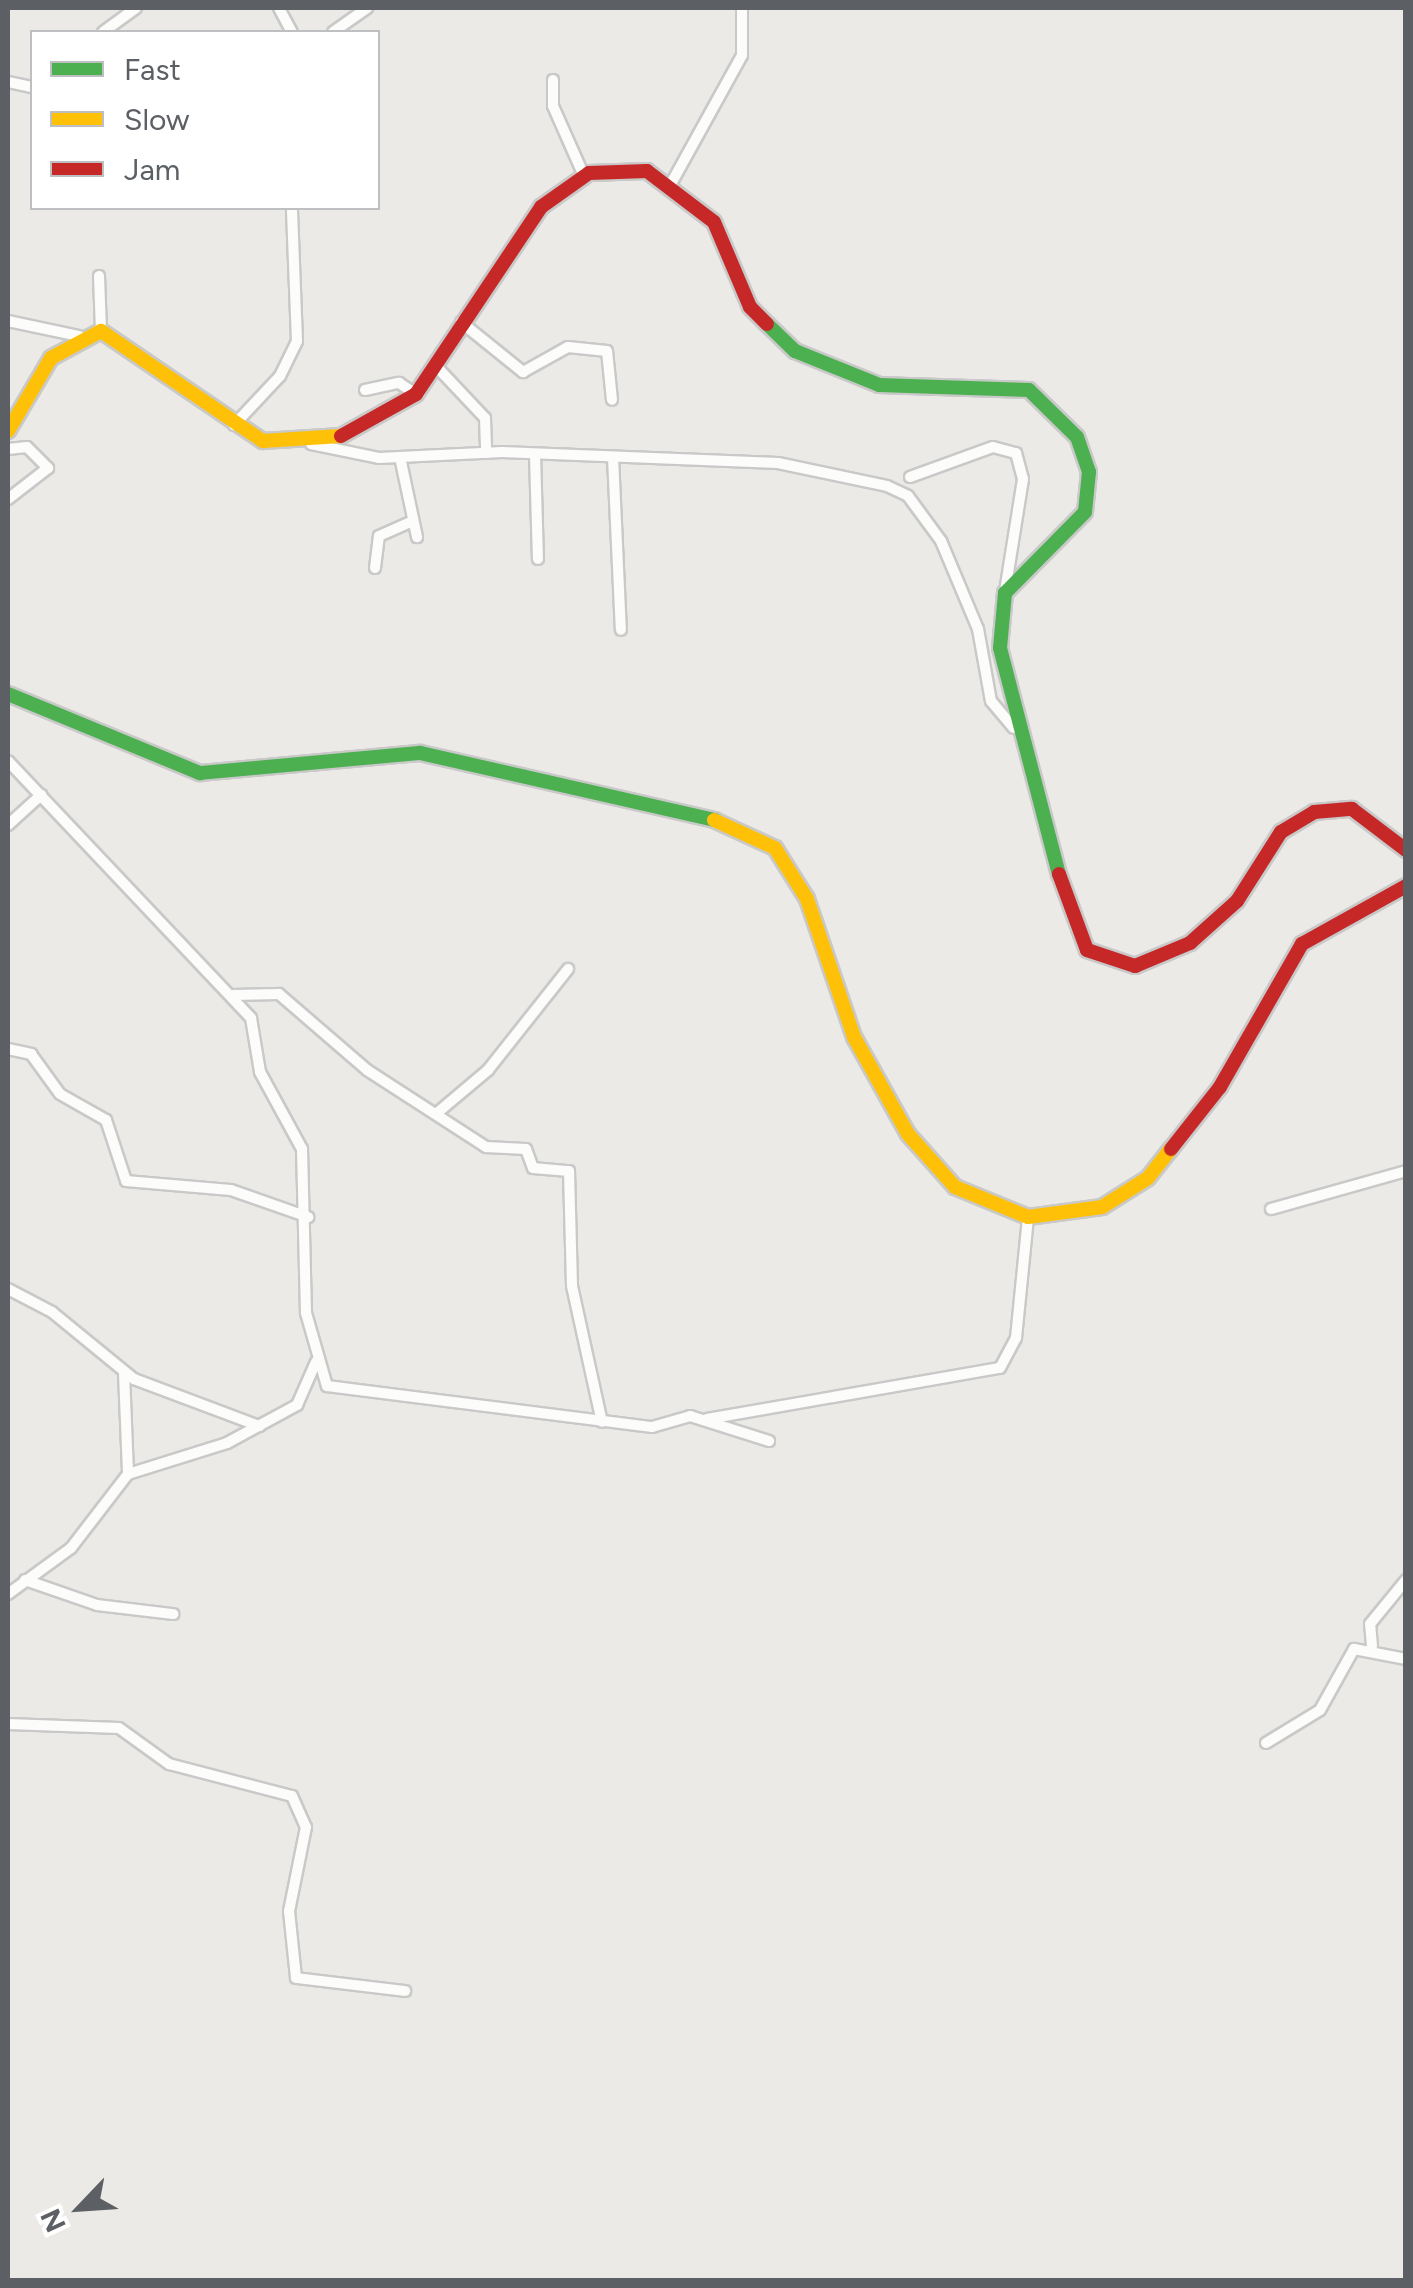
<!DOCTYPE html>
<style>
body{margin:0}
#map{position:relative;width:1413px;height:2288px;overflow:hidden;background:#eceae6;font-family:Figtree,sans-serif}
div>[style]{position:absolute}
.roads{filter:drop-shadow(2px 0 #c8c9c8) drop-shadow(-2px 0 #c8c9c8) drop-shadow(0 2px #c8c9c8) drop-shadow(0 -2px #c8c9c8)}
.street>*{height:10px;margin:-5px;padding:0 5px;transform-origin:5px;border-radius:5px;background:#fcfcfb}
.fast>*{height:14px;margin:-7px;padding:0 7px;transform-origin:7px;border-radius:7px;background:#4caf50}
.slow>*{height:14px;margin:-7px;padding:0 7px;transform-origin:7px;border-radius:7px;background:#ffc107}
.jam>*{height:14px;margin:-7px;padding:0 7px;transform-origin:7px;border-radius:7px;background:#c62828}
span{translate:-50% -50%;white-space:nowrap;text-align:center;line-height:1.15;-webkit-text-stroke:10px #fff;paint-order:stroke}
.frame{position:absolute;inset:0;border:10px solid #5c6064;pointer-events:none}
.legend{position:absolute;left:30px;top:30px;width:350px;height:180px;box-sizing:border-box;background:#fff;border:2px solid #bebfc1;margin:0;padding:12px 18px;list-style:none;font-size:30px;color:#5c6064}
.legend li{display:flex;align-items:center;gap:20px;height:50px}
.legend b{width:50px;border:2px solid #bebfc1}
.north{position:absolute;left:30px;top:2158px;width:100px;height:100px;-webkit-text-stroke:8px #fff;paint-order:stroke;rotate:245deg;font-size:28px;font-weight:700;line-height:40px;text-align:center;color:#5c6064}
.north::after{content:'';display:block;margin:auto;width:35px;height:45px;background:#5c6064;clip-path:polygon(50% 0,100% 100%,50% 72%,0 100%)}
</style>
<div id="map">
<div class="roads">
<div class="street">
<i style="left:279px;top:8px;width:27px;rotate:62deg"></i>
<i style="left:103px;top:32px;width:41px;rotate:-36deg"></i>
<i style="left:333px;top:32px;width:42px;rotate:-35.2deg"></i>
<i style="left:553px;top:80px;width:26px;rotate:90deg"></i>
<i style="left:553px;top:106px;width:77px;rotate:66.1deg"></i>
<i style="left:8px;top:82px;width:25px;rotate:12deg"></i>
<i style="left:672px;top:182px;width:145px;rotate:-61.1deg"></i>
<i style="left:742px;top:55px;width:47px;rotate:-90deg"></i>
<i style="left:99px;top:276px;width:55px;rotate:87.9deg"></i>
<i style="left:8px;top:321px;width:73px;rotate:11.9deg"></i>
<i style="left:461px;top:322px;width:80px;rotate:38.9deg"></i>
<i style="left:523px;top:372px;width:51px;rotate:-29.1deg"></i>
<i style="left:568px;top:347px;width:39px;rotate:6deg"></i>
<i style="left:607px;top:351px;width:49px;rotate:84.2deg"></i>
<i style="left:435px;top:365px;width:73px;rotate:46.7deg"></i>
<i style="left:485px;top:418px;width:35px;rotate:88deg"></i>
<i style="left:365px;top:390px;width:35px;rotate:-12deg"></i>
<i style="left:399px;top:383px;width:20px;rotate:33deg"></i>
<i style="left:234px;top:425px;width:67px;rotate:-46.8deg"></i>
<i style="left:280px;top:376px;width:39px;rotate:-64deg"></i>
<i style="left:297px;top:341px;width:133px;rotate:-92.2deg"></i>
<i style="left:311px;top:444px;width:69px;rotate:11.6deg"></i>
<i style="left:379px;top:458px;width:123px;rotate:-2.8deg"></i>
<i style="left:502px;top:452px;width:276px;rotate:2.3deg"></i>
<i style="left:778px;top:463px;width:111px;rotate:11.9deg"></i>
<i style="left:887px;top:486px;width:23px;rotate:25deg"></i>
<i style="left:908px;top:496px;width:56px;rotate:53.7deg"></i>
<i style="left:941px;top:541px;width:95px;rotate:67.2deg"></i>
<i style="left:978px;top:629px;width:73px;rotate:79.8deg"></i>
<i style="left:991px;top:701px;width:35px;rotate:50deg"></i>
<i style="left:8px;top:449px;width:19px;rotate:-6deg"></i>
<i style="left:27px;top:447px;width:30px;rotate:45deg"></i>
<i style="left:48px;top:468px;width:51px;rotate:142.2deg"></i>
<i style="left:535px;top:454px;width:105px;rotate:88.4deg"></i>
<i style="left:400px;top:457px;width:82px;rotate:78deg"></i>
<i style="left:613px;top:457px;width:173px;rotate:87.4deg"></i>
<i style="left:910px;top:477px;width:88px;rotate:-19.9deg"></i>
<i style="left:993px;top:447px;width:24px;rotate:15deg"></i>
<i style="left:1016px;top:453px;width:27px;rotate:75deg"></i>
<i style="left:1023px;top:479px;width:114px;rotate:99.1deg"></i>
<i style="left:375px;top:568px;width:32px;rotate:-83deg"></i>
<i style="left:379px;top:536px;width:37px;rotate:-24deg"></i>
<i style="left:8px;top:761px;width:354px;rotate:46.6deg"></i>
<i style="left:251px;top:1018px;width:55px;rotate:80.5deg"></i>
<i style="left:260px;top:1072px;width:88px;rotate:61.4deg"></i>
<i style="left:302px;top:1149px;width:164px;rotate:88.6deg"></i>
<i style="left:306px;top:1313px;width:76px;rotate:74deg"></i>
<i style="left:327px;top:1386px;width:328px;rotate:7.2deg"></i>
<i style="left:652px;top:1427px;width:40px;rotate:-16deg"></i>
<i style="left:690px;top:1416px;width:83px;rotate:17.6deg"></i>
<i style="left:8px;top:825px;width:45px;rotate:-42.3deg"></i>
<i style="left:233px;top:995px;width:46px;rotate:-1.2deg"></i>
<i style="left:279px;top:994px;width:116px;rotate:40.8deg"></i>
<i style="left:367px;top:1070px;width:142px;rotate:32.9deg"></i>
<i style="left:486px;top:1147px;width:40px;rotate:2.9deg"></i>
<i style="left:526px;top:1149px;width:20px;rotate:70deg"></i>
<i style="left:533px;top:1168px;width:36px;rotate:5deg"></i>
<i style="left:569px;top:1171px;width:115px;rotate:88.5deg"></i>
<i style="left:572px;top:1286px;width:139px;rotate:77.6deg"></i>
<i style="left:8px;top:1049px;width:24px;rotate:12deg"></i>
<i style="left:31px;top:1054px;width:49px;rotate:54.1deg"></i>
<i style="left:60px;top:1094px;width:53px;rotate:29.5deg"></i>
<i style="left:106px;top:1120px;width:64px;rotate:71.8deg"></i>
<i style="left:126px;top:1181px;width:105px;rotate:4.9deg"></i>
<i style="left:231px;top:1190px;width:82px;rotate:19.3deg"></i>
<i style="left:437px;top:1113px;width:67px;rotate:-40.1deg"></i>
<i style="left:488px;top:1070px;width:129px;rotate:-51.6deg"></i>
<i style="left:1271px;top:1209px;width:140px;rotate:-15.7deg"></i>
<i style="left:8px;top:1289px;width:50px;rotate:27.6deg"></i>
<i style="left:52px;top:1312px;width:106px;rotate:39.3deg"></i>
<i style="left:134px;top:1379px;width:134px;rotate:20.6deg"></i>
<i style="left:124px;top:1373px;width:101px;rotate:87.7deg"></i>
<i style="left:707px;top:1419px;width:297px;rotate:-9.9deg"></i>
<i style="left:1000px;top:1368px;width:34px;rotate:-62deg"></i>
<i style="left:1016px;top:1338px;width:122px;rotate:-84.3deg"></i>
<i style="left:25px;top:1580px;width:76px;rotate:19.1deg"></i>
<i style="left:97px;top:1605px;width:77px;rotate:6.8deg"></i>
<i style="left:8px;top:1594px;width:78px;rotate:-36.1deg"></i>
<i style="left:71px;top:1548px;width:93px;rotate:-52.4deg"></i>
<i style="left:128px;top:1474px;width:104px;rotate:-17.4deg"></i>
<i style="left:227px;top:1443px;width:80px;rotate:-28.5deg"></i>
<i style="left:297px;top:1405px;width:47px;rotate:-66.2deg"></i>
<i style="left:1372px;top:1646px;width:22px;rotate:-95deg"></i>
<i style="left:1370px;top:1624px;width:57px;rotate:-50.7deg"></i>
<i style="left:8px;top:1724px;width:111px;rotate:2.1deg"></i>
<i style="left:119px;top:1728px;width:62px;rotate:35.8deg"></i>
<i style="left:169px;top:1764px;width:127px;rotate:14.6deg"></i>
<i style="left:292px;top:1796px;width:34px;rotate:66deg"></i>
<i style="left:306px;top:1827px;width:86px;rotate:101.4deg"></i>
<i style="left:289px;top:1911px;width:67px;rotate:84deg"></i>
<i style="left:296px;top:1978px;width:110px;rotate:6.8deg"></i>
<i style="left:1266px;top:1743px;width:63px;rotate:-31.4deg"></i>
<i style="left:1320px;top:1710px;width:70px;rotate:-60.9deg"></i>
<i style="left:1354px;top:1649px;width:53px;rotate:10.9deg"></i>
</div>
<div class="fast">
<i style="left:767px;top:324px;width:39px;rotate:44deg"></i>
<i style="left:795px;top:351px;width:91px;rotate:22deg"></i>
<i style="left:879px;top:385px;width:150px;rotate:1.9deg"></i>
<i style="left:1029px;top:390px;width:67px;rotate:44.4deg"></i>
<i style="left:1077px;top:437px;width:37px;rotate:71deg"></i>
<i style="left:1089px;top:472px;width:40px;rotate:95.7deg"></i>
<i style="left:1085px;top:512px;width:114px;rotate:134.6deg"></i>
<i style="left:1005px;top:593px;width:55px;rotate:95.2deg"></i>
<i style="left:1000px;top:648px;width:234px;rotate:75.4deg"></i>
<i style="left:8px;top:694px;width:208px;rotate:22.4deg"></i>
<i style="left:200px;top:773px;width:221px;rotate:-5.2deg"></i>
<i style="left:420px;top:753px;width:302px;rotate:12.8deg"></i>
</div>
<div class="slow">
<i style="left:8px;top:431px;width:85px;rotate:-59.5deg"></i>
<i style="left:51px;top:358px;width:57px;rotate:-28.4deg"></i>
<i style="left:101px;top:331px;width:196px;rotate:34.2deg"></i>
<i style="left:263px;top:441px;width:78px;rotate:-3.7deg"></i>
<i style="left:714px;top:820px;width:67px;rotate:24.7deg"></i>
<i style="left:775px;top:848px;width:60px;rotate:57.9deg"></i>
<i style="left:807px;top:899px;width:146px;rotate:71.2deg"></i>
<i style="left:854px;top:1037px;width:111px;rotate:60.9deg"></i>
<i style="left:908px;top:1134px;width:71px;rotate:48.4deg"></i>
<i style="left:955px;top:1187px;width:79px;rotate:22.3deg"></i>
<i style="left:1028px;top:1217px;width:75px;rotate:-7.7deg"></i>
<i style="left:1102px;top:1207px;width:54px;rotate:-32.2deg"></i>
<i style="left:1148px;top:1178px;width:37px;rotate:-52deg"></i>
</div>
<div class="jam">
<i style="left:341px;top:436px;width:86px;rotate:-29.2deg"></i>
<i style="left:416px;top:394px;width:225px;rotate:-56.2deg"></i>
<i style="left:541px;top:207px;width:59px;rotate:-35.3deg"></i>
<i style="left:589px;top:173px;width:58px;rotate:-2deg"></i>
<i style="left:647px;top:171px;width:84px;rotate:37.3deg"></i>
<i style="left:714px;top:222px;width:92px;rotate:67deg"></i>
<i style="left:750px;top:307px;width:24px;rotate:45deg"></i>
<i style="left:1059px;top:874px;width:81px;rotate:69.8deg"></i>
<i style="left:1087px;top:950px;width:51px;rotate:18.4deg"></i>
<i style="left:1135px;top:966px;width:60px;rotate:-22.7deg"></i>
<i style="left:1190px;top:943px;width:63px;rotate:-41.8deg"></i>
<i style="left:1237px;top:901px;width:82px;rotate:-57.5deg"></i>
<i style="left:1281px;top:832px;width:39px;rotate:-31deg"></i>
<i style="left:1314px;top:812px;width:38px;rotate:-5deg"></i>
<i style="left:1352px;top:809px;width:68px;rotate:37.2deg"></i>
<i style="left:1171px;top:1149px;width:79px;rotate:-51.7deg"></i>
<i style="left:1220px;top:1087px;width:165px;rotate:-60.2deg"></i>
<i style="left:1302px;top:944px;width:119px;rotate:-29.1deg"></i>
</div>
</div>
<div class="frame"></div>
<ul class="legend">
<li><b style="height:12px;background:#4caf50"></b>Fast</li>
<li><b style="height:12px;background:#ffc107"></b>Slow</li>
<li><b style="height:12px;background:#c62828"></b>Jam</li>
</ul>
<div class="north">N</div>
</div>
